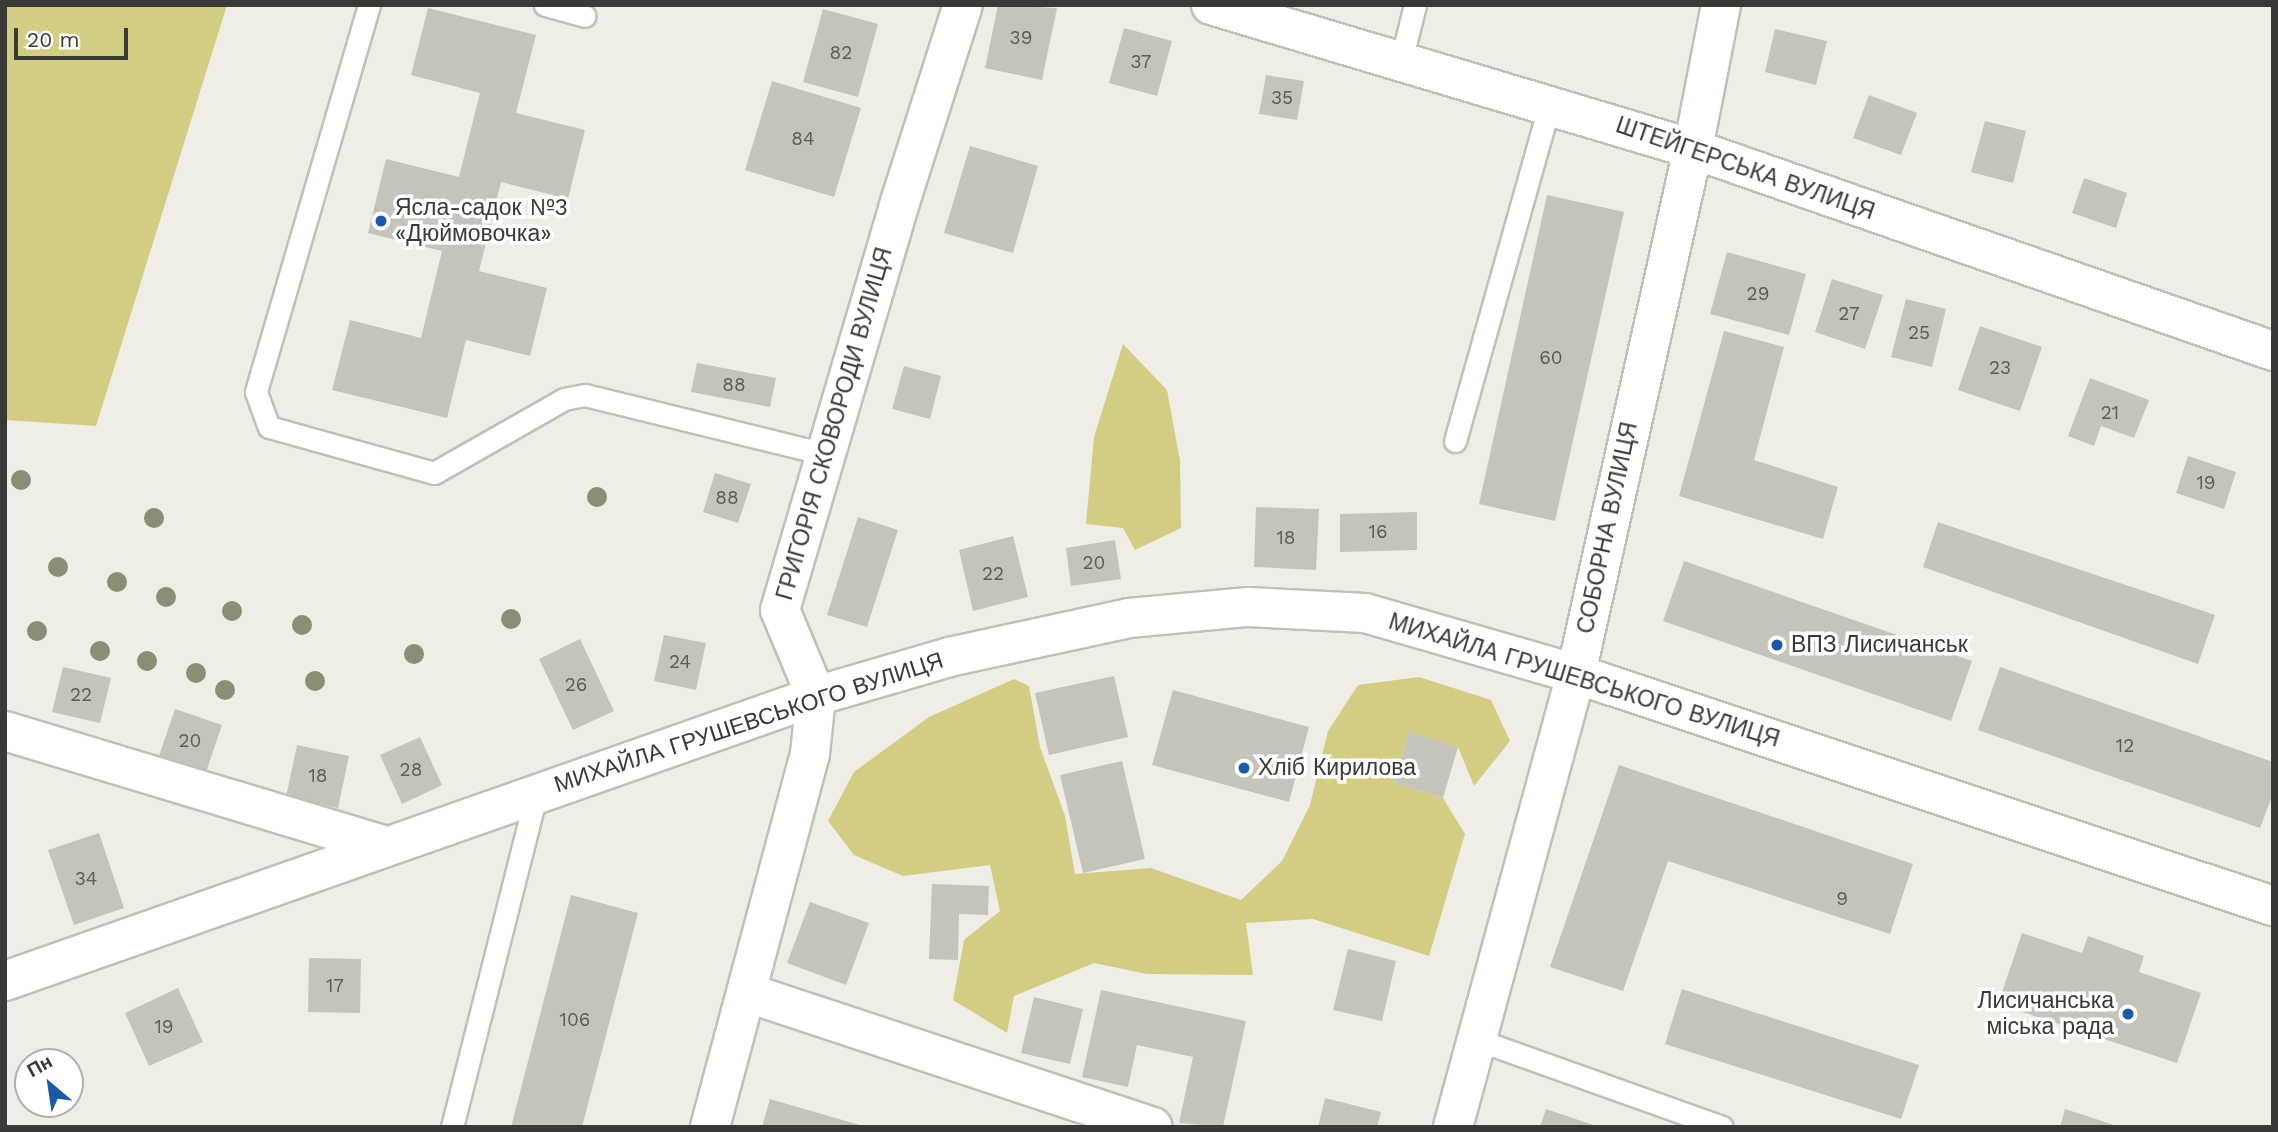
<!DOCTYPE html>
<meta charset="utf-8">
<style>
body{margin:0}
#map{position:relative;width:2278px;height:1132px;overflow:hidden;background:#eeeee7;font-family:"Work Sans",sans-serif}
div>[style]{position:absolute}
.green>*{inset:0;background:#d2cd83}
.building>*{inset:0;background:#c4c4bd}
.roads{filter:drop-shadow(2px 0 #c0bfb8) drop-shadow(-2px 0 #c0bfb8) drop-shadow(0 2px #c0bfb8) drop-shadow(0 -2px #c0bfb8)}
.service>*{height:21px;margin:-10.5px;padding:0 10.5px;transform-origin:10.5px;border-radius:10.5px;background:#fff}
.minor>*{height:38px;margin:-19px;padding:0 19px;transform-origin:19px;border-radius:19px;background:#fff}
.tertiary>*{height:38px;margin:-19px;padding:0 19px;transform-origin:19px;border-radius:19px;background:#fff}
.trees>*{width:20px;height:20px;margin:-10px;border-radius:50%;background:#8d8c75}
.dots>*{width:19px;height:19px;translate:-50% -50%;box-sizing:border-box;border:4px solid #fffffe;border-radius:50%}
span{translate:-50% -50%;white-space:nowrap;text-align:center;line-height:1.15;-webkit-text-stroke:7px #fffffe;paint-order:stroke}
.number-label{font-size:19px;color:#5c5c58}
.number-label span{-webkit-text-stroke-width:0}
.street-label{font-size:23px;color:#393936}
.poi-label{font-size:23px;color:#393936}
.left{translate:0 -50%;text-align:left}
.right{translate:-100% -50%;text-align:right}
.frame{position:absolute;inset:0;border:7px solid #393936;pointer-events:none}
.north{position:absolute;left:14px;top:1048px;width:70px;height:70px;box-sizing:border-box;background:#fffffe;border:2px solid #b0b0ae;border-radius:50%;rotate:331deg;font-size:19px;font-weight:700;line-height:28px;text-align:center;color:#393936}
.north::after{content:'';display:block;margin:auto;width:24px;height:32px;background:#1859a9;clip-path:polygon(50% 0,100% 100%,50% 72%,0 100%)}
.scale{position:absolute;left:14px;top:28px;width:114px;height:32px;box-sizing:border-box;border:4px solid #393936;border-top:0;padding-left:9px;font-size:21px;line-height:24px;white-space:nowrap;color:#393936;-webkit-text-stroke:5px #fffffe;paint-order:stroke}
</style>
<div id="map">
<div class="green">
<i style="clip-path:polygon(5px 5px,227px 5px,96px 426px,5px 420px)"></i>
<i style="clip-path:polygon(1123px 344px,1167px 390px,1180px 461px,1181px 528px,1135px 550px,1123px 528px,1086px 524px,1094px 437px)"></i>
<i style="clip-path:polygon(1419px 677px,1491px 700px,1510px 741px,1474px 786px,1458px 747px,1409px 733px,1394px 783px,1443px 798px,1465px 834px,1429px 956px,1313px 919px,1246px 923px,1253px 975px,1147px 974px,1094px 963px,1014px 996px,1007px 1033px,953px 1000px,964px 940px,1000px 911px,990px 865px,903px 876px,854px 855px,828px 821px,854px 772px,929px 717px,1014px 679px,1029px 686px,1040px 747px,1065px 816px,1075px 874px,1151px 868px,1241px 900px,1282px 861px,1310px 805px,1328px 731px,1358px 685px)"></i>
</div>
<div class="building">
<i style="clip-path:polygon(998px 5px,1057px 8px,1042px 80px,985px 68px)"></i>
<i style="clip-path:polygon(428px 8px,536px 35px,516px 113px,585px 130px,568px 199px,501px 182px,479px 271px,547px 288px,530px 356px,466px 340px,447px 418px,332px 390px,350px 320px,421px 338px,442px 251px,368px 233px,386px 159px,459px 177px,480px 93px,411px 75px)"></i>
<i style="clip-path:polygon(823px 9px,878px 24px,858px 97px,803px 82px)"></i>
<i style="clip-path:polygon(1124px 28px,1172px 41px,1157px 96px,1109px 83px)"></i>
<i style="clip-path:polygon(1775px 29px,1827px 41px,1816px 85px,1765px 72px)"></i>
<i style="clip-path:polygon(1266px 75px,1304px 81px,1297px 120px,1259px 114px)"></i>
<i style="clip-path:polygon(772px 81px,861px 108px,834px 197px,745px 170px)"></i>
<i style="clip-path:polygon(1869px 95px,1917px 113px,1901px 155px,1853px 138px)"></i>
<i style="clip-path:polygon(1985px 121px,2026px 131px,2013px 183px,1971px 172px)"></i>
<i style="clip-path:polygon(970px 146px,1038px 166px,1013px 253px,944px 233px)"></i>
<i style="clip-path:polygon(2084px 178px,2127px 193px,2116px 228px,2072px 213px)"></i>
<i style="clip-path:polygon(1547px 195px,1624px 212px,1555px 521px,1479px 504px)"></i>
<i style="clip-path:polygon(1727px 252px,1806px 274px,1789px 335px,1710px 314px)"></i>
<i style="clip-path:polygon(1832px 279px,1883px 295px,1865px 349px,1815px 332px)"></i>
<i style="clip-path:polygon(1906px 299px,1946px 309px,1932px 367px,1891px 357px)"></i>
<i style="clip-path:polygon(1980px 326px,2042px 347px,2020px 411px,1958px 390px)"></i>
<i style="clip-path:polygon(1724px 331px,1784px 347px,1754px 460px,1838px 487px,1823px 539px,1679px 496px)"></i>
<i style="clip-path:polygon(697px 363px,776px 378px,770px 407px,691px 392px)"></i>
<i style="clip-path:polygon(904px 366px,941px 376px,930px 419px,892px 409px)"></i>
<i style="clip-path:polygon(2090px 378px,2149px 400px,2134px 438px,2101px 426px,2094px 446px,2068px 436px)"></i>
<i style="clip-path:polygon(2188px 456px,2236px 472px,2224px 509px,2176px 493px)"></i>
<i style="clip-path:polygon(715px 473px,751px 484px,738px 523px,703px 512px)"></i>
<i style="clip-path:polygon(1256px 507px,1319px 509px,1316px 570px,1254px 567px)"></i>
<i style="clip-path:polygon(1417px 512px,1417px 550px,1340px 552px,1340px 514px)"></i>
<i style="clip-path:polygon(858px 517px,898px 530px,867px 627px,827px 615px)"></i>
<i style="clip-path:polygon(1938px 522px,2215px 615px,2198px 664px,1923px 567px)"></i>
<i style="clip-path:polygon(1013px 536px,1028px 597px,973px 611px,959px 550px)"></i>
<i style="clip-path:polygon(1115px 540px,1121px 579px,1071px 586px,1066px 548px)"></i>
<i style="clip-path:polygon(1684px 561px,1972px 661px,1951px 721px,1663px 621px)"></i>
<i style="clip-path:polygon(664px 635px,706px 643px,696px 690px,654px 681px)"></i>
<i style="clip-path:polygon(580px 639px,614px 711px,573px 730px,539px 659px)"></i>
<i style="clip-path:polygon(63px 667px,111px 678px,100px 723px,52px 712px)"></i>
<i style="clip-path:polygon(2000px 667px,2273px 762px,2273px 794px,2260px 828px,1978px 730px)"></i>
<i style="clip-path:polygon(1114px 676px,1128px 737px,1049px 755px,1035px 693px)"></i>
<i style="clip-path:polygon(1173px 690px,1309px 727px,1289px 802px,1152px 765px)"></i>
<i style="clip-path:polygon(175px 709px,222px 725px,206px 772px,159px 756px)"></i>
<i style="clip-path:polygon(1409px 732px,1458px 747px,1443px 798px,1394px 783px)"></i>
<i style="clip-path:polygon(420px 737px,442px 785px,402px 804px,380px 755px)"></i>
<i style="clip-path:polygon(297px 745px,349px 756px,338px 808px,286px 797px)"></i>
<i style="clip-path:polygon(1122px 761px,1145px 859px,1083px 873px,1060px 775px)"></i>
<i style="clip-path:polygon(1619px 765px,1913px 864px,1890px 934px,1668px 861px,1623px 991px,1550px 967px)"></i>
<i style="clip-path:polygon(99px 833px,124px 908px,74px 925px,48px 850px)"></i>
<i style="clip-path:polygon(932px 884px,989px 886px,988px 915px,959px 914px,958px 960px,929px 959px)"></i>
<i style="clip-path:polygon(571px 895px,638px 913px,582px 1127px,511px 1127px)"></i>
<i style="clip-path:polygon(810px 902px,869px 923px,846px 985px,787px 963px)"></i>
<i style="clip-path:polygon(2022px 933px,2082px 953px,2088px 936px,2144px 956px,2139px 972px,2201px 993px,2177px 1063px,1998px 1004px)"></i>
<i style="clip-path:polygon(1348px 949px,1396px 961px,1382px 1021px,1333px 1010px)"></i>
<i style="clip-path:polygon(309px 958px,361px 959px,360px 1013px,308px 1012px)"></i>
<i style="clip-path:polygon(178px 988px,203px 1042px,149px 1066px,125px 1013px)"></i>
<i style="clip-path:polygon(1682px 989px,1919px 1065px,1901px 1119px,1665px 1044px)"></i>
<i style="clip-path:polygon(1101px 990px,1246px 1021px,1223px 1127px,1179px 1123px,1193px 1057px,1137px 1045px,1128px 1087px,1082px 1077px)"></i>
<i style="clip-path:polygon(1034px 997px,1083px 1009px,1070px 1064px,1021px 1053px)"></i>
<i style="clip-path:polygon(1325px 1098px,1381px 1112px,1377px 1127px,1318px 1127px)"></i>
<i style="clip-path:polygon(770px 1099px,863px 1126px,863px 1127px,762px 1127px)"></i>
<i style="clip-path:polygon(1546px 1109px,1596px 1126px,1596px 1127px,1540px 1127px)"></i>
<i style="clip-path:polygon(2065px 1109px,2117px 1126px,2117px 1127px,2060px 1127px)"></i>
</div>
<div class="roads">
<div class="service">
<i style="left:369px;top:5px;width:403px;rotate:106.3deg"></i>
<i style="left:256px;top:392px;width:37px;rotate:70deg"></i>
<i style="left:269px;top:427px;width:171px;rotate:15.6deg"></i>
<i style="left:434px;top:473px;width:150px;rotate:-29.6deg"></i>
<i style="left:564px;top:399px;width:21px;rotate:-11deg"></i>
<i style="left:585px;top:395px;width:251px;rotate:13.8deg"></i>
<i style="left:545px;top:5px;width:41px;rotate:15.4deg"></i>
<i style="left:1401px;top:61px;width:58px;rotate:-76deg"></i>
<i style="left:1455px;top:441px;width:351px;rotate:-74.3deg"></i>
<i style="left:1475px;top:1039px;width:262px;rotate:19.6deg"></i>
<i style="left:452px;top:1127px;width:346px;rotate:-75.8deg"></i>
</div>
<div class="minor">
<i style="left:1211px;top:5px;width:503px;rotate:16.63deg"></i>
<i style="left:1693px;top:149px;width:614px;rotate:19.2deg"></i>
<i style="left:5px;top:731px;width:398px;rotate:16.8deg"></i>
<i style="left:5px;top:981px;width:860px;rotate:-19.36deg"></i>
<i style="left:816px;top:696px;width:93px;rotate:-112.7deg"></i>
<i style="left:780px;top:610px;width:428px;rotate:-73.6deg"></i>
<i style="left:901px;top:199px;width:204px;rotate:-72.3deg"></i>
<i style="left:1453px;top:1127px;width:469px;rotate:-74.8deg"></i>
<i style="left:1576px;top:674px;width:538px;rotate:-77.44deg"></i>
<i style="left:1693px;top:149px;width:147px;rotate:-79deg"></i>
</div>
<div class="tertiary">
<i style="left:748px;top:993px;width:426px;rotate:18.3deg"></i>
<i style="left:710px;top:1127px;width:386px;rotate:-75deg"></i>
<i style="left:810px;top:754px;width:58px;rotate:-84.1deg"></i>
<i style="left:816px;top:696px;width:139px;rotate:-16.3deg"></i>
<i style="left:949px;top:657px;width:184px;rotate:-12.2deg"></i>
<i style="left:1129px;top:618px;width:120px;rotate:-5.3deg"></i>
<i style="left:1248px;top:607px;width:117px;rotate:2.9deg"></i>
<i style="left:1365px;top:613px;width:220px;rotate:16.1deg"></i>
<i style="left:1576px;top:674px;width:735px;rotate:18.41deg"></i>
</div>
</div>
<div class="trees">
<i style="left:21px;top:480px"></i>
<i style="left:597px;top:497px"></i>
<i style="left:154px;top:518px"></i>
<i style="left:58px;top:567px"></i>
<i style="left:117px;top:582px"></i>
<i style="left:166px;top:597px"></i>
<i style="left:232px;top:611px"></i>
<i style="left:511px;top:619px"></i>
<i style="left:302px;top:625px"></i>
<i style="left:37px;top:631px"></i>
<i style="left:100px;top:651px"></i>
<i style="left:414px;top:654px"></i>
<i style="left:147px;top:661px"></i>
<i style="left:196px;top:673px"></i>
<i style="left:315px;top:681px"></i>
<i style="left:225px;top:690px"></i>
</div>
<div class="dots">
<i style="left:381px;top:221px;background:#1859a9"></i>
<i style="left:1777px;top:645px;background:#1859a9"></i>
<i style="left:1244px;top:768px;background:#1859a9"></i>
<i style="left:2128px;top:1014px;background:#1859a9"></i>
</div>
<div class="number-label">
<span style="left:1021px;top:38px">39</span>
<span style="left:841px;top:53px">82</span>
<span style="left:1141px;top:62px">37</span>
<span style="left:1282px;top:98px">35</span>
<span style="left:803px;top:139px">84</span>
<span style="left:1758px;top:294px">29</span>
<span style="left:1849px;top:314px">27</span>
<span style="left:1919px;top:333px">25</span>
<span style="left:1551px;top:358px">60</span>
<span style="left:2000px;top:368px">23</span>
<span style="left:734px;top:385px">88</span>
<span style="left:2110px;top:413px">21</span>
<span style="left:2206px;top:483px">19</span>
<span style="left:727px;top:498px">88</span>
<span style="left:1378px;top:532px">16</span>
<span style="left:1286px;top:538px">18</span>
<span style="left:1094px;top:563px">20</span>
<span style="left:993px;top:574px">22</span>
<span style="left:680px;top:662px">24</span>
<span style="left:576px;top:685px">26</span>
<span style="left:81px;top:695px">22</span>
<span style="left:190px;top:741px">20</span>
<span style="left:2125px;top:746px">12</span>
<span style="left:411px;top:770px">28</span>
<span style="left:318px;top:776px">18</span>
<span style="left:86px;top:879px">34</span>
<span style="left:1842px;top:899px">9</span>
<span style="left:335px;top:986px">17</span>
<span style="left:575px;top:1020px">106</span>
<span style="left:164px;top:1027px">19</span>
</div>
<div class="street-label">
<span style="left:1745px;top:169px;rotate:19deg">ШТЕЙГЕРСЬКА ВУЛИЦЯ</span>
<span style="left:835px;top:424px;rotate:-74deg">ГРИГОРІЯ СКОВОРОДИ ВУЛИЦЯ</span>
<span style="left:1608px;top:528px;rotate:-78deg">СОБОРНА ВУЛИЦЯ</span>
<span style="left:1584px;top:681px;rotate:17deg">МИХАЙЛА ГРУШЕВСЬКОГО ВУЛИЦЯ</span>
<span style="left:749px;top:723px;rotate:-18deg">МИХАЙЛА ГРУШЕВСЬКОГО ВУЛИЦЯ</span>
</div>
<div class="poi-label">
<span class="left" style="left:395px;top:221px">Ясла-садок №3<br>«Дюймовочка»</span>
<span class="left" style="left:1791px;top:645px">ВПЗ Лисичанськ</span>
<span class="left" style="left:1258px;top:768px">Хліб Кирилова</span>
<span class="right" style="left:2114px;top:1014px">Лисичанська<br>міська рада</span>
</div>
<div class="frame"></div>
<div class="north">Пн</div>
<div class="scale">20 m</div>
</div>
